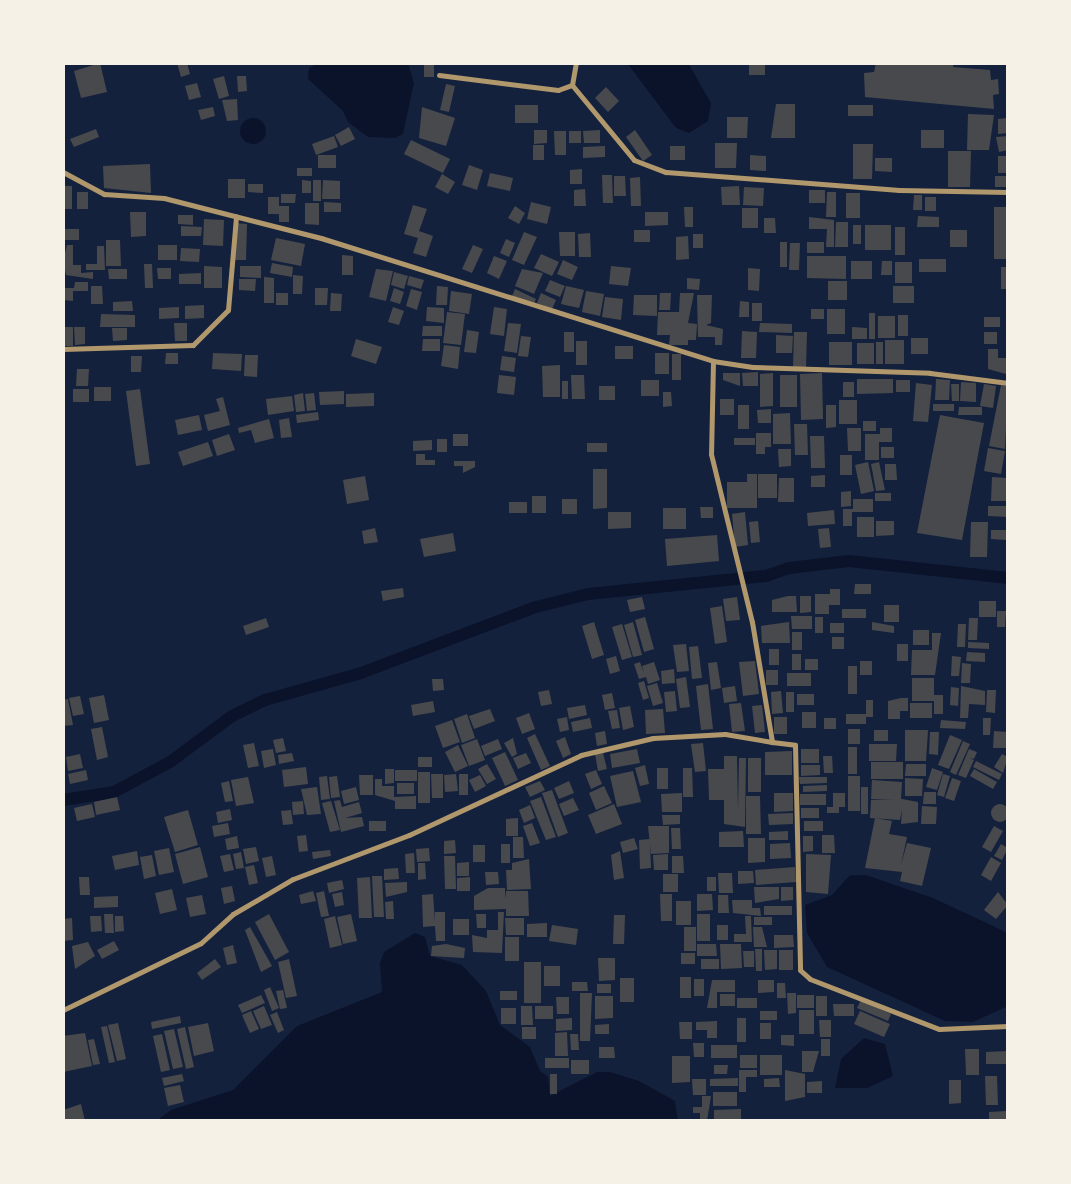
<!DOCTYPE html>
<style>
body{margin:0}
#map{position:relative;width:1071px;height:1184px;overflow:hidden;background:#14213d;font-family:"Titillium Web",sans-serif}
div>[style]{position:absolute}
.water>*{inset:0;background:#0b132b}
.round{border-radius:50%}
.canal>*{height:12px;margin:-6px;padding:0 6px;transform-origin:6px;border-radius:6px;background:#0b132b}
.building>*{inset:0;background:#48494c}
.minor>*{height:5px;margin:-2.5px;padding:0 2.5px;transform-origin:2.5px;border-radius:2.5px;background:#b1986c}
span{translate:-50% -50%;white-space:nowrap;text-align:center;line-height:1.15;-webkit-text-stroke:7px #f6f1e7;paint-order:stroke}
.frame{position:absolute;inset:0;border:65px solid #f6f1e7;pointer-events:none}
</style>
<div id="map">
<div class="water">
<i style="clip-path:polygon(319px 63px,408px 63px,414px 83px,403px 134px,395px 138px,368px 137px,348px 122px,343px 111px,308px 79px,309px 68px)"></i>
<i style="clip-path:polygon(627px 63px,688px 63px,711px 103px,708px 121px,689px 133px,676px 128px)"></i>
<i class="round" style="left:240px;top:118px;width:26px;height:26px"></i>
<i style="clip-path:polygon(850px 875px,866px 875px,933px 898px,1008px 933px,1008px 1006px,973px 1022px,945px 1021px,827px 967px,807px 933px,805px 905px,832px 895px)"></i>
<i style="clip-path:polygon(415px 933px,425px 937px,430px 956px,462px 965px,486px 991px,500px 1025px,530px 1047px,540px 1071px,548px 1077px,550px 1096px,597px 1072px,610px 1072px,639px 1081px,675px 1101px,678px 1121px,156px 1121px,171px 1110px,233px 1090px,297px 1026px,382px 992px,380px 963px,384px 952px)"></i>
<i style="clip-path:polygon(864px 1038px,885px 1044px,893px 1076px,867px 1088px,835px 1088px,841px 1059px)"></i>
</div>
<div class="canal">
<i style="left:63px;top:800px;width:52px;rotate:-8.9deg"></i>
<i style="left:114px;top:792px;width:64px;rotate:-28.2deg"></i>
<i style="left:170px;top:762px;width:77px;rotate:-36.6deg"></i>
<i style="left:232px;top:716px;width:37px;rotate:-26deg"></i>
<i style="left:265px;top:700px;width:100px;rotate:-15.7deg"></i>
<i style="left:361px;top:673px;width:187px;rotate:-20.7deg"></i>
<i style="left:536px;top:607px;width:54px;rotate:-14deg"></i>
<i style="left:588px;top:594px;width:179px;rotate:-5.8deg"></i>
<i style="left:766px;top:576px;width:24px;rotate:-19deg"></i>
<i style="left:789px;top:568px;width:60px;rotate:-6.7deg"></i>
<i style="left:849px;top:561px;width:160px;rotate:6.1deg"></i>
</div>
<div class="building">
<i style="clip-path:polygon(100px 63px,107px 92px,81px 98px,74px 71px)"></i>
<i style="clip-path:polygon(177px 63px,187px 63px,190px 74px,181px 77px)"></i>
<i style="clip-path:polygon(749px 63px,765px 63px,765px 75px,749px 75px)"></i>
<i style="clip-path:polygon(876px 63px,954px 63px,953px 67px,990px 70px,991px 80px,998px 79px,999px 94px,993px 95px,994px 109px,865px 97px,864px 73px,874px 72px)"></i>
<i style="clip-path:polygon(424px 64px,434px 64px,434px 77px,424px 77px)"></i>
<i style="clip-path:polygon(224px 76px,229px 96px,219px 99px,213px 79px)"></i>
<i style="clip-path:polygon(237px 76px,246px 76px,247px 91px,238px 92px)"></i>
<i style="clip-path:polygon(197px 83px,201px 97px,189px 100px,185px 86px)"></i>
<i style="clip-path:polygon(446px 84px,455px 86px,449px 112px,440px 110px)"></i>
<i style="clip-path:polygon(606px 87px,619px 101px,608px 112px,595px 98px)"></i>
<i style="clip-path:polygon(237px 99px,238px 120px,227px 121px,222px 100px)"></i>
<i style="clip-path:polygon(776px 104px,795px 104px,795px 138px,771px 138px)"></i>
<i style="clip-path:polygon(515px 105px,538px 105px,538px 123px,515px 123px)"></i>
<i style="clip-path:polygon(848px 105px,873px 105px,873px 116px,848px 116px)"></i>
<i style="clip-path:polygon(213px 107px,215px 116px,201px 120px,198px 110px)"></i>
<i style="clip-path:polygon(422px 107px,455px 118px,446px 146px,419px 138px)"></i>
<i style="clip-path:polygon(968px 114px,994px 115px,989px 150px,967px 150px)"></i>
<i style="clip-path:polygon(727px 117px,748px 117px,747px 138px,727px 138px)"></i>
<i style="clip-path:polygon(1008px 118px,1008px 133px,998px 134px,998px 119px)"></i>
<i style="clip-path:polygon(349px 127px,355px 139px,341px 146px,335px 135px)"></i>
<i style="clip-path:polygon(96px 129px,99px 137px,74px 147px,70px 139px)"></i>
<i style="clip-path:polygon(534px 130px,547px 130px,547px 143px,534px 144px)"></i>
<i style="clip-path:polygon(600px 130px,600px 143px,584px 143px,583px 131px)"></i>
<i style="clip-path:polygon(635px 130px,652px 155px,643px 161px,626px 137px)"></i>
<i style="clip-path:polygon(921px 130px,944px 130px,944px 148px,921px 148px)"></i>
<i style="clip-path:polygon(554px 131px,566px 131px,566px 155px,555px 155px)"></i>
<i style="clip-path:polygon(569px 131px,581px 131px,581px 143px,569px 143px)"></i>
<i style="clip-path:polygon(334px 136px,338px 147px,316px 155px,312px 144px)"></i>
<i style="clip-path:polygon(1008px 136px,1008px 150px,999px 152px,996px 137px)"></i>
<i style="clip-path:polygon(411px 140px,450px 159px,443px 173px,404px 154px)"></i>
<i style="clip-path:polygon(715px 143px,737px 143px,736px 168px,715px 168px)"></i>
<i style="clip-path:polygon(853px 144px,873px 144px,872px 179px,853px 179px)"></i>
<i style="clip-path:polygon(533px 145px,544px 145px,544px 160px,533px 160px)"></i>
<i style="clip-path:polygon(605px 146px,605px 157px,583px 158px,583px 147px)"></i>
<i style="clip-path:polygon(670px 146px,685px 146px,685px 160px,670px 160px)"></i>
<i style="clip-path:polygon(948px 151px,971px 151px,970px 187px,948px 187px)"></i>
<i style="clip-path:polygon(318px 155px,336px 155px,336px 168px,318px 168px)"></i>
<i style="clip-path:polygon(750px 155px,766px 156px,766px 171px,750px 170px)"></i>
<i style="clip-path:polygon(998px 156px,1008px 156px,1008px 173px,998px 173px)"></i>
<i style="clip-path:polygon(875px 158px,892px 158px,892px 172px,875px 171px)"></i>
<i style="clip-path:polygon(150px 164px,151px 193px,104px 188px,103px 166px)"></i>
<i style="clip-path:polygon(469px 165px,483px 170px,477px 190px,462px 185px)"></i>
<i style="clip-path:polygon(297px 168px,312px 168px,312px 176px,297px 176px)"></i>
<i style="clip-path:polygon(582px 169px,582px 184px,570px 184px,570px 170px)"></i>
<i style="clip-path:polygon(490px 173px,513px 178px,510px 191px,487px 186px)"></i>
<i style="clip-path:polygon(442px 174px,455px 182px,448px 194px,435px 187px)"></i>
<i style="clip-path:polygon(602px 175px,612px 175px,613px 203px,603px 203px)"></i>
<i style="clip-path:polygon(614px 176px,625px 176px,626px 196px,614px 196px)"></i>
<i style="clip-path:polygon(995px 176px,1008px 176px,1008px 187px,995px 187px)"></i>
<i style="clip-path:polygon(640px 177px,641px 206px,631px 206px,630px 178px)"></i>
<i style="clip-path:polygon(228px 179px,245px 179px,245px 198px,228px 198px)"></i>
<i style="clip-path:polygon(302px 180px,311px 181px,311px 193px,302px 193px)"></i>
<i style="clip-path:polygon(313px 180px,321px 180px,321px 201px,313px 201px)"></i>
<i style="clip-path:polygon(323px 180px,340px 181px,340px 199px,322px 199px)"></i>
<i style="clip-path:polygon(248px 184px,263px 184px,263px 193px,248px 192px)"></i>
<i style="clip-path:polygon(65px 186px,72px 186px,72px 209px,63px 209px)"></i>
<i style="clip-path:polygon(739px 186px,740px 205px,722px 205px,721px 187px)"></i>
<i style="clip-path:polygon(744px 187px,764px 188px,763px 206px,743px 205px)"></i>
<i style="clip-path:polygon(585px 189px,586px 206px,574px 206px,574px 190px)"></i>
<i style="clip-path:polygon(809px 190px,825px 190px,825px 203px,809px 203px)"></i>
<i style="clip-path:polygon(77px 192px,88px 192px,88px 209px,77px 209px)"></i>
<i style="clip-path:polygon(827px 192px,836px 192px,836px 217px,826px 217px)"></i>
<i style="clip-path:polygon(846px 193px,860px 193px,860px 218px,846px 218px)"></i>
<i style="clip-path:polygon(281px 194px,296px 194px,295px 203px,281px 203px)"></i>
<i style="clip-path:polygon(914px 195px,922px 195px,922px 210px,913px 210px)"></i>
<i style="clip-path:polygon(268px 197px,279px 197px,279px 206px,289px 206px,289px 222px,279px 222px,279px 214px,268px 214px)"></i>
<i style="clip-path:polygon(925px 197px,936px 197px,936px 211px,925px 211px)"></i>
<i style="clip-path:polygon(324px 202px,341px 203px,341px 212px,324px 212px)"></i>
<i style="clip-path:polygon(531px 202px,551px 207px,547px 224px,527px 219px)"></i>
<i style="clip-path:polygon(305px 203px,319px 203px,319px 225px,305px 224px)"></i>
<i style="clip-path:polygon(413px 205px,427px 209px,419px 231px,433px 236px,426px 257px,413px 253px,418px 238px,404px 234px)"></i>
<i style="clip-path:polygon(515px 206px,525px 213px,519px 224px,508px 218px)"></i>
<i style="clip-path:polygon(684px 207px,693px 207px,693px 227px,685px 227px)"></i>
<i style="clip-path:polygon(994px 207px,1008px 207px,1008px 259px,994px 259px)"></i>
<i style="clip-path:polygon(742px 208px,758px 208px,758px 228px,742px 228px)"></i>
<i style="clip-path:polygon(130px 212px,146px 212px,146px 236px,131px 237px)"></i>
<i style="clip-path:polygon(645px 212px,668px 212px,668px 225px,645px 226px)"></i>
<i style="clip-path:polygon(178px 215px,193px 215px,193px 225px,178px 224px)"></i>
<i style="clip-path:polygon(918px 216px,939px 217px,939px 227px,917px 227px)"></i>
<i style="clip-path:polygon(809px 217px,834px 220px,834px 247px,826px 247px,827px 229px,809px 229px)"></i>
<i style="clip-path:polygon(764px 218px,775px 218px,776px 233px,764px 233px)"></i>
<i style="clip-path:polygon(204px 219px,224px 220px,223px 246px,203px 245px)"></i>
<i style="clip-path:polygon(836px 222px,848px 222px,848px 247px,835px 247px)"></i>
<i style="clip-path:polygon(234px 223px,247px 224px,246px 260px,234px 260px)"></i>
<i style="clip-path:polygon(853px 225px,861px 225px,861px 244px,853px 244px)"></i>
<i style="clip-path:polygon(865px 225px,891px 225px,891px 250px,865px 250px)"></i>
<i style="clip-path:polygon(181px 226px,202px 227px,201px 236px,181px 236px)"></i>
<i style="clip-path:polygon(895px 227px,905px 227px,905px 255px,895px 255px)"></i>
<i style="clip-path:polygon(63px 229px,79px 229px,79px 240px,63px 240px)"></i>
<i style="clip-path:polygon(634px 230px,650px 230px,650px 242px,634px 242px)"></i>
<i style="clip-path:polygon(950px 230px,967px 230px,967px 247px,950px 247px)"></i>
<i style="clip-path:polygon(524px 232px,537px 237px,524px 265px,512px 260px)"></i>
<i style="clip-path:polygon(559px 232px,575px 232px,575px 256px,560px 256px)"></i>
<i style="clip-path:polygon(590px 233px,591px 257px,579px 257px,578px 234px)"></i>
<i style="clip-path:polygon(693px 234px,703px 234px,703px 248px,693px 248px)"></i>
<i style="clip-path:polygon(688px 236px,689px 259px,676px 260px,676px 237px)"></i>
<i style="clip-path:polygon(276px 238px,305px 244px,301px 266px,271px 260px)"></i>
<i style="clip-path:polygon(506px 239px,515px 243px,509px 257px,500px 253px)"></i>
<i style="clip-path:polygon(106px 240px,120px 240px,121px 266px,106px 266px)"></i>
<i style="clip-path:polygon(780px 242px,787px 242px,787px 267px,780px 267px)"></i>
<i style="clip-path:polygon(807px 242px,824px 242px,824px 253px,807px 253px)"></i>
<i style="clip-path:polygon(790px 243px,800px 243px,799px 270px,789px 270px)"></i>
<i style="clip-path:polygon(67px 245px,73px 245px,73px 265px,81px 265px,81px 273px,93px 272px,93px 279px,66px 275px,63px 260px)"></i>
<i style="clip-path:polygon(158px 245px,177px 245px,177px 260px,158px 260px)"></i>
<i style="clip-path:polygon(473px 245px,483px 249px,472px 273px,462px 269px)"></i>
<i style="clip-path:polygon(97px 246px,104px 246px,105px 270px,86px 270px,86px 264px,97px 264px)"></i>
<i style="clip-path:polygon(181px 248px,200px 249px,199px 262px,180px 261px)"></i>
<i style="clip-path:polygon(541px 254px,559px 262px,552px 276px,534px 268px)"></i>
<i style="clip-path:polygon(342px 255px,353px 256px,353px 275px,342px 275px)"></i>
<i style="clip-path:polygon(494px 256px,507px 261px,499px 279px,487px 273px)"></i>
<i style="clip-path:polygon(807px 256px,846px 256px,846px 279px,807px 278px)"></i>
<i style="clip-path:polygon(919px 259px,946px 259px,946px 272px,919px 272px)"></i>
<i style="clip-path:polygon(563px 260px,578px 267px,572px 280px,557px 274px)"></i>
<i style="clip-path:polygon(851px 261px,872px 261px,872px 279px,851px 279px)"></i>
<i style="clip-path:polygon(882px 261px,892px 261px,892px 275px,881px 275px)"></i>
<i style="clip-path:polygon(895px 262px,912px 262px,912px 283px,895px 283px)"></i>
<i style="clip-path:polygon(272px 263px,293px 267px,292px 277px,270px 273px)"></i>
<i style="clip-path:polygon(144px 264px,152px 264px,153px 288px,145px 288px)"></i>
<i style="clip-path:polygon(204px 266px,222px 267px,222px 288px,204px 288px)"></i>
<i style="clip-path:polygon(240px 266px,261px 266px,261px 278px,240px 277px)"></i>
<i style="clip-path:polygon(611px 266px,631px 268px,628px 286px,609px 284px)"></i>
<i style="clip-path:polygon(1001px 267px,1008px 267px,1008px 289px,1001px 289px)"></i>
<i style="clip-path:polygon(157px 268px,171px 268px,171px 279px,158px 279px)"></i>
<i style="clip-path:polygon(748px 268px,760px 269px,759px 291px,748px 290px)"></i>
<i style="clip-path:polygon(108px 269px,127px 269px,127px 279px,109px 279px)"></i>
<i style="clip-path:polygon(376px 269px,393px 271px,386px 301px,369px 297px)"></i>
<i style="clip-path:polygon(522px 269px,543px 273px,534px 294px,515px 286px)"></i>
<i style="clip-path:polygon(394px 272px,408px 276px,404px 289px,391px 285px)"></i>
<i style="clip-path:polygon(201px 273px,201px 284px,179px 284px,179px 274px)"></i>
<i style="clip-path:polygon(293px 275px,303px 276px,302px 294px,293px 294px)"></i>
<i style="clip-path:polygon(409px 276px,424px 280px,421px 289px,407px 285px)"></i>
<i style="clip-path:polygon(264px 277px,274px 278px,274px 303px,264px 303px)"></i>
<i style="clip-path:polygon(687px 278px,700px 279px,699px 290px,687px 289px)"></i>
<i style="clip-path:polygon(239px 279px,256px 279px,255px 291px,239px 290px)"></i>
<i style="clip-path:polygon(550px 280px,565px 286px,560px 297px,545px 291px)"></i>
<i style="clip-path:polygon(828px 281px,847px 281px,847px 300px,828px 300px)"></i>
<i style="clip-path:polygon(75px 282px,88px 282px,88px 291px,73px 291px,73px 301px,63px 300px,63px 288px,74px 288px)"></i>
<i style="clip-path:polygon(91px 286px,102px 286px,103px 304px,91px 304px)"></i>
<i style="clip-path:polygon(437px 286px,448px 287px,447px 305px,436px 305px)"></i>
<i style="clip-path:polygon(566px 286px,584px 290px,579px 308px,561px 304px)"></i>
<i style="clip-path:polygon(893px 286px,914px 286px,914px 303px,893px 303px)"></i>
<i style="clip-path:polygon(315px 288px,328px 288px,327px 305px,315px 305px)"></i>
<i style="clip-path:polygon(394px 288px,404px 292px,400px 304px,390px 301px)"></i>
<i style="clip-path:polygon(411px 289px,422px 292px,417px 310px,406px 306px)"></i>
<i style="clip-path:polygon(515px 289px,536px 299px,533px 306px,512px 296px)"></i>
<i style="clip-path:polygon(451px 291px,472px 294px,469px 314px,449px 311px)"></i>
<i style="clip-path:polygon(586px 291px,604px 294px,600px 316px,582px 312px)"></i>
<i style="clip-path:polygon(276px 293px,288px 293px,288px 305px,276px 305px)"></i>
<i style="clip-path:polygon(331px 293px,342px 294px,341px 311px,330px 311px)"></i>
<i style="clip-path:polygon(541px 293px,556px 300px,552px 309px,537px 303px)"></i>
<i style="clip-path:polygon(660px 293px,671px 293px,670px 310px,659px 310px)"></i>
<i style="clip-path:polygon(680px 293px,694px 293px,688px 323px,697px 324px,696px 340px,688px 340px,688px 345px,669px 345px,670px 335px,657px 335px,658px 312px,679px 312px)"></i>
<i style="clip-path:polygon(634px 295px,657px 295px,657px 316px,633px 315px)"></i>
<i style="clip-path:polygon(697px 295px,712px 295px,711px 323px,706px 325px,723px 329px,722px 345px,715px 345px,715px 337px,698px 337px)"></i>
<i style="clip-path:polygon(605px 297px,623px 299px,621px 320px,602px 317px)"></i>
<i style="clip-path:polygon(132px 301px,133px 311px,113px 311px,113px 302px)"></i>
<i style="clip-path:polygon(740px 301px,749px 302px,749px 317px,739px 317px)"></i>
<i style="clip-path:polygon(752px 303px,762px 303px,762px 321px,752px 321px)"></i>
<i style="clip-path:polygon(204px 305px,204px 318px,185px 319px,185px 306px)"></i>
<i style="clip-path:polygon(179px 307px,179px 318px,159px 319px,159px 308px)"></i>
<i style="clip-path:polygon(393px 307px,404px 311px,399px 325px,388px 322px)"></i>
<i style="clip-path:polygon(427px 307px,444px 308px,444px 323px,426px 321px)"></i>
<i style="clip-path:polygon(494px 307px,507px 309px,504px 336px,490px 334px)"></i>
<i style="clip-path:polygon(811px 309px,824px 309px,824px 319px,811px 319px)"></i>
<i style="clip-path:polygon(827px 309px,845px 309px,845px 334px,827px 334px)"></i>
<i style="clip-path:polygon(447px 312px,465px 314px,461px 345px,443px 343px)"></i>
<i style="clip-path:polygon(869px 313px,875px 313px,875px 339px,869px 339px)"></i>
<i style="clip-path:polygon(101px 314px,135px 315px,135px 327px,100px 327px)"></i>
<i style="clip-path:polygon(898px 315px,908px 315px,908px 336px,898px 336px)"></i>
<i style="clip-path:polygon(878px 316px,895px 316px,895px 338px,878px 338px)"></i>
<i style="clip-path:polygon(984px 317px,1000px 317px,1000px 327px,984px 327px)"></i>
<i style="clip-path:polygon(174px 323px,187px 323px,187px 341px,175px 341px)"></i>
<i style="clip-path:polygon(508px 323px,521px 324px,517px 353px,504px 351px)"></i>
<i style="clip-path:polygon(760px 323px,792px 324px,792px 333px,759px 332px)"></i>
<i style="clip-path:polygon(423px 326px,442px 326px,442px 336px,422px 336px)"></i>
<i style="clip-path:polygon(63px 327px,73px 327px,73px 346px,63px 346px)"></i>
<i style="clip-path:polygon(74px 327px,85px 327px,85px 344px,75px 345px)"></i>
<i style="clip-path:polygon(852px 327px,867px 328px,867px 339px,852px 339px)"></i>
<i style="clip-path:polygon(112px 328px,127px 328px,127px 340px,113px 341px)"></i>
<i style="clip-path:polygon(467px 330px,479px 332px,476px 353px,464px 352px)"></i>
<i style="clip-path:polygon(742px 331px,757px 332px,756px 358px,741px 358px)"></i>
<i style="clip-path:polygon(564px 332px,574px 332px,574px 352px,564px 352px)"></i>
<i style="clip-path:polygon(794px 332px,807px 332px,806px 368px,793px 368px)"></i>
<i style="clip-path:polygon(984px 332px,997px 332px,997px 344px,984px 344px)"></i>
<i style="clip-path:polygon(776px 335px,793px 336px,792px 353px,776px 353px)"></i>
<i style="clip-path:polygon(521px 336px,531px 337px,528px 357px,518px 356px)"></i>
<i style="clip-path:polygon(911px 338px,928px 338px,928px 354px,911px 354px)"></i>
<i style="clip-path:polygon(356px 339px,382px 347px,376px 364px,351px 356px)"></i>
<i style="clip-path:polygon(423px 339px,440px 339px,440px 351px,422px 351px)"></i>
<i style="clip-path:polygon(885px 340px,904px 340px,904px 364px,885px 364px)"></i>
<i style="clip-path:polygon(576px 341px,587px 341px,587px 365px,576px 365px)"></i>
<i style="clip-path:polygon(829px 342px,852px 342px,852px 365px,829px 365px)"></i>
<i style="clip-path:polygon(876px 342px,883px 342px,883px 364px,876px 364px)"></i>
<i style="clip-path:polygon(857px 343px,874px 343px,874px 364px,857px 364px)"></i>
<i style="clip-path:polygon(444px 345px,460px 347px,458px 369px,441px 366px)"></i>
<i style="clip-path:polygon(615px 346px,633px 346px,633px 359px,615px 359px)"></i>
<i style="clip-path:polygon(988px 349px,998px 349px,998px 358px,1006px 358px,1006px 374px,988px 369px)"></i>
<i style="clip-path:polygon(166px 353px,178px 353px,178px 364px,165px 364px)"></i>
<i style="clip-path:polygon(213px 353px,242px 354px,241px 371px,212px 369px)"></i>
<i style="clip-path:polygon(655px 353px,669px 353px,669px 374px,655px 374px)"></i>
<i style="clip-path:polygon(672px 354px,681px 354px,681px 380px,672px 380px)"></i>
<i style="clip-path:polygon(245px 355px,258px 355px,257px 377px,244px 376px)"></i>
<i style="clip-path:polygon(131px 356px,142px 356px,141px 372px,131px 372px)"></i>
<i style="clip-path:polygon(502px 356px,516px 358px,514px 372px,500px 370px)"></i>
<i style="clip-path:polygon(560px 365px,560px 397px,543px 397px,542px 366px)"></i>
<i style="clip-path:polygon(77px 369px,89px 369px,88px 386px,76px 386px)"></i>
<i style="clip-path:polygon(758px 372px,758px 386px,743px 386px,742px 373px)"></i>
<i style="clip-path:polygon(723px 373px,740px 373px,740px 386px,723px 380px)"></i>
<i style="clip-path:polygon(773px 373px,773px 406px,760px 407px,760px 374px)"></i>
<i style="clip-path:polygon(822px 373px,823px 419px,801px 420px,800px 374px)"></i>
<i style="clip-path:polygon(499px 375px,516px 377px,514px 395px,497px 393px)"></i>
<i style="clip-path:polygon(571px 375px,584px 375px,585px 399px,572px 399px)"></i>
<i style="clip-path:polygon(780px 375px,797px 375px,797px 407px,780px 407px)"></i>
<i style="clip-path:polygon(857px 379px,893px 379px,893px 393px,857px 394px)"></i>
<i style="clip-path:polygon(936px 379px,950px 380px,949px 400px,935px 400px)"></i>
<i style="clip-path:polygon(641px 380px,659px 380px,659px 396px,641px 396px)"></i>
<i style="clip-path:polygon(896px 380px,910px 380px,910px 392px,896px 392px)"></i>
<i style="clip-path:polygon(562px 381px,568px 381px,568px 399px,562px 399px)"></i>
<i style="clip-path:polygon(843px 382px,854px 382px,854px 397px,843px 397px)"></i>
<i style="clip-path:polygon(961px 382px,976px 383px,976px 402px,960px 401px)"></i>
<i style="clip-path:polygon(916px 383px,932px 385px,928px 422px,913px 421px)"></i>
<i style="clip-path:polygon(951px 384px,959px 384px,959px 401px,952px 401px)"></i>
<i style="clip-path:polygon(984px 384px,996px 386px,993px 408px,980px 406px)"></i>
<i style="clip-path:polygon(1001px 385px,1008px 386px,1005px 449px,989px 446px)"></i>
<i style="clip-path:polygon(599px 386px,615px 386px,615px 400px,599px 400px)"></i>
<i style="clip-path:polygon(94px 387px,111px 387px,111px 401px,94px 401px)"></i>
<i style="clip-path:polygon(73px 389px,89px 389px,89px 402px,73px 402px)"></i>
<i style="clip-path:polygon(140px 389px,150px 464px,136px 466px,126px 391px)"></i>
<i style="clip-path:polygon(344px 391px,344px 404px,320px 405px,319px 392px)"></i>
<i style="clip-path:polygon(663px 392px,671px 392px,672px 406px,663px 407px)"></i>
<i style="clip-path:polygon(303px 393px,305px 411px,296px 412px,294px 395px)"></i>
<i style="clip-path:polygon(314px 393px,316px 410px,307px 411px,305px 394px)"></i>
<i style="clip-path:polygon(374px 393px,374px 406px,346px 407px,346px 394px)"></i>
<i style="clip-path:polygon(292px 396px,294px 411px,268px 415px,266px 399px)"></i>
<i style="clip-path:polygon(223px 397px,230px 425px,208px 431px,204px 415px,220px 411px,216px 399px)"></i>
<i style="clip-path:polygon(720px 399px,734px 399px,734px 415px,720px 415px)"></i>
<i style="clip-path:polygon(839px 400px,857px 400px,857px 424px,839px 424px)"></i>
<i style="clip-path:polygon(933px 404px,954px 404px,954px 411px,933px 411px)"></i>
<i style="clip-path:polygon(738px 405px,749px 405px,749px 429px,738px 429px)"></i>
<i style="clip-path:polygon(826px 405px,836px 405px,836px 427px,826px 428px)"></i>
<i style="clip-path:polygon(959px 407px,982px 407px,982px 415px,958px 415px)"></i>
<i style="clip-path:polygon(771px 409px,771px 423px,758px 423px,757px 410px)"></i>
<i style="clip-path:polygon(318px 412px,319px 420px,297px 423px,296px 415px)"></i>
<i style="clip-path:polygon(790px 413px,791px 444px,773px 444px,773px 414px)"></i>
<i style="clip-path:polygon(199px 415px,202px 430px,178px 435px,175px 420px)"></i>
<i style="clip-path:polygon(940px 415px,984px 423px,962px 540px,917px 533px)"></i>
<i style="clip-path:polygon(289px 418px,292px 437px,281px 438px,279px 420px)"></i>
<i style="clip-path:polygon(269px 419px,274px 438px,255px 443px,251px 430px,239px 433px,238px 428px)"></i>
<i style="clip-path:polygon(863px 421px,876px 421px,876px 431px,863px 431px)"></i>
<i style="clip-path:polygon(794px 424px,807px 424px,808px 455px,795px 455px)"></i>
<i style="clip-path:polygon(847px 428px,861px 428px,861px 451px,848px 451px)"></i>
<i style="clip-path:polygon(880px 428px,892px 428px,892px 442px,879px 442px,879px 460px,865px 460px,865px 434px,880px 434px)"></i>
<i style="clip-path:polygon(756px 433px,771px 433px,771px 447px,765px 447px,765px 454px,756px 454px)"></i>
<i style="clip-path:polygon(229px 434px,235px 450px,217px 456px,212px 440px)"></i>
<i style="clip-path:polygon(453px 434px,468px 434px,468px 446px,453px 446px)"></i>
<i style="clip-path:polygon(810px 436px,824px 436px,825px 468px,811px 468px)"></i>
<i style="clip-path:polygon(734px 438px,755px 438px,755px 445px,734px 445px)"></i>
<i style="clip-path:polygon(437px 439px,447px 439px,447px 452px,437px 452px)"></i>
<i style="clip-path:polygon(432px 440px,432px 450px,413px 451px,413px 441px)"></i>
<i style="clip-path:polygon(208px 442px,213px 456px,183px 466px,178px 452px)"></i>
<i style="clip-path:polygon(587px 443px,607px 443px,607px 452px,587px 452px)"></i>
<i style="clip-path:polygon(881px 447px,894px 447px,894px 458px,881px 458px)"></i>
<i style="clip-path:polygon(988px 448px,1005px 451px,1001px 474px,984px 471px)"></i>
<i style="clip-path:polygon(778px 449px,791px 449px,791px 466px,779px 467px)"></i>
<i style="clip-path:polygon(416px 454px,425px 454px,425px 460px,435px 460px,435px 465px,416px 465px)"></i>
<i style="clip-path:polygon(840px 455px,852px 455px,852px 475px,840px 475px)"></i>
<i style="clip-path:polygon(454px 461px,475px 461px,475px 467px,463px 473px,463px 466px,454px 466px)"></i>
<i style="clip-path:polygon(868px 462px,874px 491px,861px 494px,855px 465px)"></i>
<i style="clip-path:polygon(879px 462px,885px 490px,876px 491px,871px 464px)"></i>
<i style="clip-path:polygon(885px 464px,896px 464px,897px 480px,885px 480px)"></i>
<i style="clip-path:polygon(593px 469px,607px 469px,607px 508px,593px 509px)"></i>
<i style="clip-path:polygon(747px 474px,757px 474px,757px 508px,727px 508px,727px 482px,747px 482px)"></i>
<i style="clip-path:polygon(758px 474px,777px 474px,777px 498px,758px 498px)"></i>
<i style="clip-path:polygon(825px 475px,825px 487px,811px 487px,811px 476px)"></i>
<i style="clip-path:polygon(365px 476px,369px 500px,347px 504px,343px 480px)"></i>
<i style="clip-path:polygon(992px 477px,1007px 478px,1007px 501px,991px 501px)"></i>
<i style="clip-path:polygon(779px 478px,794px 478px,794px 502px,778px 502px)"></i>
<i style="clip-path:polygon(851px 491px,851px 506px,841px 507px,841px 492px)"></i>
<i style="clip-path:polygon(875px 493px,891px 493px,891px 501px,875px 501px)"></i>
<i style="clip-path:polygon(532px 496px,546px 496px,546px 513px,532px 513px)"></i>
<i style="clip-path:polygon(562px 499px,577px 499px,577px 514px,562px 514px)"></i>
<i style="clip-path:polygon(853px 499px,873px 499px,873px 512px,852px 512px,852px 526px,843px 526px,843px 509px,853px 509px)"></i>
<i style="clip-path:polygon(509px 502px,527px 502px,527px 513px,509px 513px)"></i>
<i style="clip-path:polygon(988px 506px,1008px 506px,1008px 517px,988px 516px)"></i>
<i style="clip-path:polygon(700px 507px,713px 507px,713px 518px,701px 518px)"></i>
<i style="clip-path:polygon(663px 508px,686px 508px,686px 529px,663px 529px)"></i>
<i style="clip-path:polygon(834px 510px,835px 524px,808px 526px,807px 513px)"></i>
<i style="clip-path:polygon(608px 512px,631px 512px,631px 528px,608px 529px)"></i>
<i style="clip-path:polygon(745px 512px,748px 545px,735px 547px,732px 514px)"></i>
<i style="clip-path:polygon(857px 517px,874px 517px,874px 537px,857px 537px)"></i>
<i style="clip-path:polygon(758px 521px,760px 542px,751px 543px,749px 522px)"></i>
<i style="clip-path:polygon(876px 521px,894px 521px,894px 535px,876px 536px)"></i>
<i style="clip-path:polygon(971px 522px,988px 522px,987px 557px,970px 557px)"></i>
<i style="clip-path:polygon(375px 528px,378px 542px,364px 544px,362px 531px)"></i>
<i style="clip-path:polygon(829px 528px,831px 547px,820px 548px,818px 529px)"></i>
<i style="clip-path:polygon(991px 530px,1006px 530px,1006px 540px,991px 539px)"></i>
<i style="clip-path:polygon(453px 533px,456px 551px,424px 557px,420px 539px)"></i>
<i style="clip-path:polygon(717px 535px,719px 561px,667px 566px,665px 539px)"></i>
<i style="clip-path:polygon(855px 584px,871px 584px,871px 594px,854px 594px)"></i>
<i style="clip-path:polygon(403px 588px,404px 597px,383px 601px,381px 591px)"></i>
<i style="clip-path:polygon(830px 589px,840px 589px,840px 605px,829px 605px,829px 614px,815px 614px,815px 594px,830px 594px)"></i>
<i style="clip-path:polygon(788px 596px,796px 596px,797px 612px,772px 612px,772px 600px)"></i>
<i style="clip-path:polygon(800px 596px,811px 596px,811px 612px,800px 613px)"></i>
<i style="clip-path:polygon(642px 597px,645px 609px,630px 612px,627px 600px)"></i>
<i style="clip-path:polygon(737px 597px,740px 620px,726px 621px,723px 599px)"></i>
<i style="clip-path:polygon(979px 601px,996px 601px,996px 617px,979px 617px)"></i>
<i style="clip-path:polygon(884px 605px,899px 605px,899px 622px,884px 622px)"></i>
<i style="clip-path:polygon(722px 606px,727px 642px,715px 644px,710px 608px)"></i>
<i style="clip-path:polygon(842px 609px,866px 609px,866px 618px,842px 618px)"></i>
<i style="clip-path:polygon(997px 611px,1006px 611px,1005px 627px,997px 627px)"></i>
<i style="clip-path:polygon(791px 616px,812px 616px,812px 629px,792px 629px)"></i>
<i style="clip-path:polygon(645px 617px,654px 649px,644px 652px,635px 620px)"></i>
<i style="clip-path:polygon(815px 617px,823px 617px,823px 633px,815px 633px)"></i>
<i style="clip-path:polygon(266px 618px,269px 627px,246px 635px,243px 626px)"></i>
<i style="clip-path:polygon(969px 618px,978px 618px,977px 640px,968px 640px)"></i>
<i style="clip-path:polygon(594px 622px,604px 655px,592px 659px,582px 626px)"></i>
<i style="clip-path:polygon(633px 622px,642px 655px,633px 657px,624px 625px)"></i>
<i style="clip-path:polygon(789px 622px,790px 643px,762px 643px,761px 626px)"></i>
<i style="clip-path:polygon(872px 622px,894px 626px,894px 633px,872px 630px)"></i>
<i style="clip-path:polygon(830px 623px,844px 623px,844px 633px,830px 633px)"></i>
<i style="clip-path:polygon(622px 624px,632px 657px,622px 660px,612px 627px)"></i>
<i style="clip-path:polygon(958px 624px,966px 624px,965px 647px,957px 647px)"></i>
<i style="clip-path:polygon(913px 630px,929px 630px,929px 645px,913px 645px)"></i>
<i style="clip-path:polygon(792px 632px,802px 632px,802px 650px,792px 650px)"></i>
<i style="clip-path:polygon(932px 633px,941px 633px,935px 675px,911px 675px,912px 650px,932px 650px)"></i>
<i style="clip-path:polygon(832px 637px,844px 637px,844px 649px,832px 649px)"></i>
<i style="clip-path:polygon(968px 642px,989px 643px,989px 649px,968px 648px)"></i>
<i style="clip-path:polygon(686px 644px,689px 671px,677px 672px,673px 645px)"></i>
<i style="clip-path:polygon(897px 644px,908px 644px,908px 661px,897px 661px)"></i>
<i style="clip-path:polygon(698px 646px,702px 678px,692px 679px,689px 647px)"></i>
<i style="clip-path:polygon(769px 649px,779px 649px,779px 665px,769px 665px)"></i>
<i style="clip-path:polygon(967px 652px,985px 653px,985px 662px,966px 661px)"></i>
<i style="clip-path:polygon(792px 654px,801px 654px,801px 670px,792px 670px)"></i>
<i style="clip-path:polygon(616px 656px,620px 671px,610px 674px,606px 659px)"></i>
<i style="clip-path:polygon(952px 656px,961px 657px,959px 676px,951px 676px)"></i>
<i style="clip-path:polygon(805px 659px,818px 659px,818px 670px,805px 670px)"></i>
<i style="clip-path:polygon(755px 661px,759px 694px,743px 696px,739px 662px)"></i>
<i style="clip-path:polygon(860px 661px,872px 661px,872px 675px,860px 675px)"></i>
<i style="clip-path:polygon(640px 662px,644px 674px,642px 666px,654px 662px,660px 680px,648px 684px,646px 677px,639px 679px,634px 664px)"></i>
<i style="clip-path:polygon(717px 662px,721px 688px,711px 690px,708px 663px)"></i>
<i style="clip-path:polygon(962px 663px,971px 664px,970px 683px,961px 683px)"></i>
<i style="clip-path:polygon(848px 666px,857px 666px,857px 694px,848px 694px)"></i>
<i style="clip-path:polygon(674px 669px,675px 683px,662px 684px,661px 671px)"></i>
<i style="clip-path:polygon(766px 670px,778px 670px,778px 685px,766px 685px)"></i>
<i style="clip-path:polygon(787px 673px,811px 673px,811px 686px,787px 686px)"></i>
<i style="clip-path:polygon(686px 677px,690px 707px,680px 708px,676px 679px)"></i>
<i style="clip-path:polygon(912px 678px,934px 678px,934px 695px,943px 695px,943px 714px,934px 714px,934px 701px,912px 701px)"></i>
<i style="clip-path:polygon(432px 679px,443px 679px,444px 690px,433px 691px)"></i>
<i style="clip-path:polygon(644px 681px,649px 698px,643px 700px,638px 683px)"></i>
<i style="clip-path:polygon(657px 683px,663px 703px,653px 706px,647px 686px)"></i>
<i style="clip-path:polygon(708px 684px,713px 729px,701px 730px,696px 686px)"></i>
<i style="clip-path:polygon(735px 686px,737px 701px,724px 703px,722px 688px)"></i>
<i style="clip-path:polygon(961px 686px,985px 691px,985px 705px,969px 704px,968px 718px,960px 718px)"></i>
<i style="clip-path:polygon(951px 687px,959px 688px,958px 706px,950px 705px)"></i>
<i style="clip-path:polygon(549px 690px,552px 704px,541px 706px,538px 692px)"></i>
<i style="clip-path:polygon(987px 690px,996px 690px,995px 713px,986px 712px)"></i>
<i style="clip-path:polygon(675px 691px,677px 711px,666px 712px,664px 692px)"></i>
<i style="clip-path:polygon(781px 691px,783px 713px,772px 714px,771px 692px)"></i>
<i style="clip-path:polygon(786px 692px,794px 692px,794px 712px,786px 712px)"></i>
<i style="clip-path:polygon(612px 693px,615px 708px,605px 710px,602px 695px)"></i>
<i style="clip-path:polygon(797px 694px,814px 694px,814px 705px,797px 705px)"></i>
<i style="clip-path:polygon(104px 695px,109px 720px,94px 723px,89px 698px)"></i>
<i style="clip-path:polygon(80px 696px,84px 714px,73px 716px,69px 698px)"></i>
<i style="clip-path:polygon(901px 698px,908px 698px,908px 711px,900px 711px,900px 719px,888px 719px,888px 701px)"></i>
<i style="clip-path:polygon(68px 699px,73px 725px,63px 726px,63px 700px)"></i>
<i style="clip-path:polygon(866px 700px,873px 700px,873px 717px,866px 717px,866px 724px,846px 724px,846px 714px,866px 714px)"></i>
<i style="clip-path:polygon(433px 701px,435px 712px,413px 716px,411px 705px)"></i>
<i style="clip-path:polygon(741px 703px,745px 731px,732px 732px,729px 704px)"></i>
<i style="clip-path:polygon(910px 703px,932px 703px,932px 718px,910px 718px)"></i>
<i style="clip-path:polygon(585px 705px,587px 715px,569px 719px,567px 708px)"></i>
<i style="clip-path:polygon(762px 705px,765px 732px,755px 733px,752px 706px)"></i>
<i style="clip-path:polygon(630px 706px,634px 727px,623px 730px,619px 708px)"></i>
<i style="clip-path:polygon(490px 709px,495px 721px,474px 729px,469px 716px)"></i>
<i style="clip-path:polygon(663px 709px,665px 733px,646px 734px,645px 710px)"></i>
<i style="clip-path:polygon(617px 710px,620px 728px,612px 729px,608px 711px)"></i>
<i style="clip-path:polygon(802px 712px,816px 712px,816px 728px,802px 728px)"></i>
<i style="clip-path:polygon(529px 713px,535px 729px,522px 734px,516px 718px)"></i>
<i style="clip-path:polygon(467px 714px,475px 738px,462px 743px,454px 719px)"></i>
<i style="clip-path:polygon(567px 717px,569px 730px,560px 732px,557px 719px)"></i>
<i style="clip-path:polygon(774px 717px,787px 717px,787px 734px,774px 734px)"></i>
<i style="clip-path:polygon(590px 718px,592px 728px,573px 732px,571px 722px)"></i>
<i style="clip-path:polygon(824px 718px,836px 718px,836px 729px,824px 729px)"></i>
<i style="clip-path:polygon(983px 718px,991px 718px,990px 735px,983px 735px)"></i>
<i style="clip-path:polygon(452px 720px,460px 742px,443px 748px,435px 726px)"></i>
<i style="clip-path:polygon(941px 720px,966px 722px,965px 729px,940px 728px)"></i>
<i style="clip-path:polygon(102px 727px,108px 757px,97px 760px,91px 729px)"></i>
<i style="clip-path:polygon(848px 729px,860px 729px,860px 744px,848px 744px)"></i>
<i style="clip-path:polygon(874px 730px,888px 730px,888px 741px,874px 741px)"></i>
<i style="clip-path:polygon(905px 730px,928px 730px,926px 761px,905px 761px)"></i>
<i style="clip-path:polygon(605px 731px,607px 744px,597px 746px,595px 733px)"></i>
<i style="clip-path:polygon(994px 731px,1008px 732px,1008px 748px,993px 748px)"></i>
<i style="clip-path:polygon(930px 732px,939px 732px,938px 755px,929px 754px)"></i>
<i style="clip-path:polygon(535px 734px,550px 766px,541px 770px,527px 738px)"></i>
<i style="clip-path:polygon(950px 735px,962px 740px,949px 769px,938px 765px)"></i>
<i style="clip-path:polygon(565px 737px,571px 754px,563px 758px,556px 741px)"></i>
<i style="clip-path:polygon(283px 738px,286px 751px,276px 753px,273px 740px)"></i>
<i style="clip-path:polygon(513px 738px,517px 754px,512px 757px,504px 743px)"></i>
<i style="clip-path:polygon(477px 739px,485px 760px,469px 766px,461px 745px)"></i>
<i style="clip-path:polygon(498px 739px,502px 749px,485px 756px,481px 746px)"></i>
<i style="clip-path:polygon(963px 741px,970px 744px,956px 775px,950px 772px)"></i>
<i style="clip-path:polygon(254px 743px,259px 766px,248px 768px,243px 745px)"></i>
<i style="clip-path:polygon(703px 743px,706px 771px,695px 772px,691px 744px)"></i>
<i style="clip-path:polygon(869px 744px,897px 744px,896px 761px,869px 761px)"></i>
<i style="clip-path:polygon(458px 745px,468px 766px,455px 772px,445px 752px)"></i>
<i style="clip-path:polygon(848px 747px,857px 747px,857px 774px,848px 774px)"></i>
<i style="clip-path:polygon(273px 749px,276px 765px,264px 768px,261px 751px)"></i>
<i style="clip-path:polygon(637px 749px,640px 763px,612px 768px,610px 754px)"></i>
<i style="clip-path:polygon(801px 749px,819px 749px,819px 763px,801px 763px)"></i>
<i style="clip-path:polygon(969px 749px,977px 752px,974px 759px,969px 758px,974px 760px,966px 778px,958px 775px)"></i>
<i style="clip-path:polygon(792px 751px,792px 775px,765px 775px,765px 752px)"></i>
<i style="clip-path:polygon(505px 752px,518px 780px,505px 786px,492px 758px)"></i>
<i style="clip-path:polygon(292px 753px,294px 761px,279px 764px,278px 755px)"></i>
<i style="clip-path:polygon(526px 753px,531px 763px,518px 769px,513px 758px)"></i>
<i style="clip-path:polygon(603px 753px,607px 769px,598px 771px,595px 754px)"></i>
<i style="clip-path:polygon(80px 754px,83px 768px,68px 771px,66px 757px)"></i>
<i style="clip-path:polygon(1002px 754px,1008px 757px,1003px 773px,994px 767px)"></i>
<i style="clip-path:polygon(724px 756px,737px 756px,738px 810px,739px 758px,746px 758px,745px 827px,724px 824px,724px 800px,709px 800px,708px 769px,724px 769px)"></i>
<i style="clip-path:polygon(823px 756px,832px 756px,833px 773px,824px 773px)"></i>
<i style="clip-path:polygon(418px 757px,432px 757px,432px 767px,418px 767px)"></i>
<i style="clip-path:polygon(748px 758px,761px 758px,761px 792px,748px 792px)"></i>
<i style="clip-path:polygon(976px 761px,1002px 774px,999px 780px,973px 767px)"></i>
<i style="clip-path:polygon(871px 762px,903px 762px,903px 779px,871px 779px)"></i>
<i style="clip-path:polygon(487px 764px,496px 779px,487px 784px,478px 769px)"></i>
<i style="clip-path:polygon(906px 764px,926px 764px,926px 776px,905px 776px)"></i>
<i style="clip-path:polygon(645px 765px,649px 784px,640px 786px,635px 768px)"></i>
<i style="clip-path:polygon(801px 765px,820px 765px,820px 775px,801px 776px)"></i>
<i style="clip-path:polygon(306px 767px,308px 784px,284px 787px,282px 770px)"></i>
<i style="clip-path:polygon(657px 768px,668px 768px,668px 789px,657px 789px)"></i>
<i style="clip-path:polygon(683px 768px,692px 768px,693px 797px,683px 797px)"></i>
<i style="clip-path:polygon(932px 768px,943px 772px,937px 790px,926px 787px)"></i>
<i style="clip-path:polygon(385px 769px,394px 769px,394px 783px,385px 784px)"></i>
<i style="clip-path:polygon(974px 769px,997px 782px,993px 789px,970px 776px)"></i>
<i style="clip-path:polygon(86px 770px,88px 780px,70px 784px,68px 774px)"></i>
<i style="clip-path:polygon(395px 770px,417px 770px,417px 781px,395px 781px)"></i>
<i style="clip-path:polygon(596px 770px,602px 784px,591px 789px,585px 774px)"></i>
<i style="clip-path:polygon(633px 771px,641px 802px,617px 807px,610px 776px)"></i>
<i style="clip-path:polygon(418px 772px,430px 772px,430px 803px,418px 803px)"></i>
<i style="clip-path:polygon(431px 774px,443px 774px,443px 798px,432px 798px)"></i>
<i style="clip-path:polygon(456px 774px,458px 791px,445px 792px,444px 775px)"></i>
<i style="clip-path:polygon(459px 774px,468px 774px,468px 795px,459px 795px)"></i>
<i style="clip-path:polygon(943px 774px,950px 776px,944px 797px,937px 795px)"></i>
<i style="clip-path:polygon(359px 775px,373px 775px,373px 795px,360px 795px)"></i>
<i style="clip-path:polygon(480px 775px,486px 786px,475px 792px,469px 780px)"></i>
<i style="clip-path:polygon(327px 776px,330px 799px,321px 800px,319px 777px)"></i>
<i style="clip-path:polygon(337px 776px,340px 797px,331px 798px,329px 777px)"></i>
<i style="clip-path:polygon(848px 776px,860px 776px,860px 811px,848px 811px)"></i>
<i style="clip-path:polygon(248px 777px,254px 803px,236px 806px,231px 780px)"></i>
<i style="clip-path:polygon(799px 777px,827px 777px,827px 783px,800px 784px)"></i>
<i style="clip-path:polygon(905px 778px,923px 779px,922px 796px,905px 796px)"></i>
<i style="clip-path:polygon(952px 778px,961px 781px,954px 801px,945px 798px)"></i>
<i style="clip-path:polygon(375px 779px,382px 779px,382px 786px,394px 786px,394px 797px,416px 796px,416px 809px,395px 809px,395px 801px,375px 795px)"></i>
<i style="clip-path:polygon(872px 780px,902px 782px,901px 800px,871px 799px)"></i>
<i style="clip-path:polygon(229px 781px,233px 801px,225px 802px,221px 783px)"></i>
<i style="clip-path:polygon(540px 781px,545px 790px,530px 797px,525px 787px)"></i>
<i style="clip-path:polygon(569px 781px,574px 793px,559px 799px,554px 788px)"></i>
<i style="clip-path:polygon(397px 783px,414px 783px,414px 794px,397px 794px)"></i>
<i style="clip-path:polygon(827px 785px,827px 791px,803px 792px,803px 786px)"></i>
<i style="clip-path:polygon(604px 786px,612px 803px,596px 810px,589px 793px)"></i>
<i style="clip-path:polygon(317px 787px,321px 814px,307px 815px,301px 789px)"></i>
<i style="clip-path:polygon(356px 787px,359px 800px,344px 804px,341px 791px)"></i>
<i style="clip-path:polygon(861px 787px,868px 787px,868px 814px,861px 814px)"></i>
<i style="clip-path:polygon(552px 790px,568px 833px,558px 837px,542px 793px)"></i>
<i style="clip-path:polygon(924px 792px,936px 792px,936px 804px,923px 804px)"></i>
<i style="clip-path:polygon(682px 793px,682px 812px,662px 812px,661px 794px)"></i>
<i style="clip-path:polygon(774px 793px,793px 793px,793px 811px,774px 812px)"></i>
<i style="clip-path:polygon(833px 793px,845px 793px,845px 807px,839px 807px,839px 813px,827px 813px,827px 807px,833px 807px)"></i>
<i style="clip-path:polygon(800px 794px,826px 794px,826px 805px,800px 805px)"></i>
<i style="clip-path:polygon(746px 796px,760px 796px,761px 834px,746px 834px)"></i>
<i style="clip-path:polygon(117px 797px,120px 810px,96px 815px,94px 802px)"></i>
<i style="clip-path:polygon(541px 797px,556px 837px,546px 840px,530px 801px)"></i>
<i style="clip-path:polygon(573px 798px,579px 810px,564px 816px,559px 804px)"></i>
<i style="clip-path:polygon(902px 799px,918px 802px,918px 822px,901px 824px,902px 809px,900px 820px,870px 818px,871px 800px)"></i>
<i style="clip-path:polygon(340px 800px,342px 807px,359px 802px,362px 813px,345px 818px,362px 817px,364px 826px,341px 832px,334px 801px)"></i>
<i style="clip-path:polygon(303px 801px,304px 814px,293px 815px,292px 802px)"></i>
<i style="clip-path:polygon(331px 801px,340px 830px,330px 832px,322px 803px)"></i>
<i class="round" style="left:991px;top:804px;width:18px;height:18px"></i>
<i style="clip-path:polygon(92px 804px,95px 817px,77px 821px,74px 808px)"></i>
<i style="clip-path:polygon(614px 804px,622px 824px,596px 834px,588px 815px)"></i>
<i style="clip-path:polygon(530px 805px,535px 818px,524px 823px,519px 810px)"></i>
<i style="clip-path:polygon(922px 806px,937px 807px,936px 824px,921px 824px)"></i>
<i style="clip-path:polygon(801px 808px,819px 808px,819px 818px,801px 818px)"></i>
<i style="clip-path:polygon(230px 809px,232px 820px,218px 823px,216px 812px)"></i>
<i style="clip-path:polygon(188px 810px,198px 845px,175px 852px,164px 817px)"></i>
<i style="clip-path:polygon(291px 810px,293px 824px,283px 825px,281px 811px)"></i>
<i style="clip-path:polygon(793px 813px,793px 824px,769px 825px,768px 814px)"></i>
<i style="clip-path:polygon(662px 815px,680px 815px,680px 824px,663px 825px)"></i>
<i style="clip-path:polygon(518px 818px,518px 836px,506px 836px,506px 819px)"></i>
<i style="clip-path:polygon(875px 818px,892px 821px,889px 834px,907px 837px,901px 865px,907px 843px,931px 848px,922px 886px,900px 881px,902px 872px,865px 868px)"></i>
<i style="clip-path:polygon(369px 821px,386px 821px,386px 831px,369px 831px)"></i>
<i style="clip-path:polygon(804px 821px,823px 821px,823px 831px,804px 831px)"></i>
<i style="clip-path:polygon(228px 823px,230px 834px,214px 837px,212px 826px)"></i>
<i style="clip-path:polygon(532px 823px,540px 843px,530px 846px,523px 826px)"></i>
<i style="clip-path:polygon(648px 826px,669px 826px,669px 853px,651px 854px)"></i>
<i style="clip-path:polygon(994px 826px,1003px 831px,991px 852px,982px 847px)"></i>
<i style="clip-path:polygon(671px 828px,680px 828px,681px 849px,672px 849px)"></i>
<i style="clip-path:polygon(743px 831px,744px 847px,719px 847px,719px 832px)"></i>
<i style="clip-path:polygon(788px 831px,788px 840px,769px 840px,769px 832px)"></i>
<i style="clip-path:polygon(306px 835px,308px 851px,299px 852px,297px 836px)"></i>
<i style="clip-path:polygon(822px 835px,834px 835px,835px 853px,822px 853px)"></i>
<i style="clip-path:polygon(237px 836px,239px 848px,227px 850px,225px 839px)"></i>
<i style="clip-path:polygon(803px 836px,813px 836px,813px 851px,803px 852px)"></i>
<i style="clip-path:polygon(513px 837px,523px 837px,524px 858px,513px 858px)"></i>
<i style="clip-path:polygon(634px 838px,638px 849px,623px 853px,620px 842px)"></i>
<i style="clip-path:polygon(748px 838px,765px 838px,765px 862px,748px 863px)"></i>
<i style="clip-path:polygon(650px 839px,651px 868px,640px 869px,639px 840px)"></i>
<i style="clip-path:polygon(455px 840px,456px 853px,444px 854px,444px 841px)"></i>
<i style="clip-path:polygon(790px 843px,791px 858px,770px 859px,770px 844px)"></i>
<i style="clip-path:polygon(501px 844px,510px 844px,510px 863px,501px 863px)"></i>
<i style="clip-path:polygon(1001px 844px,1008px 848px,1002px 860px,994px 856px)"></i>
<i style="clip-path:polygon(473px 845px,485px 845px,485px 862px,473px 862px)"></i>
<i style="clip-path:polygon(200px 847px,208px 877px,183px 884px,175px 854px)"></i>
<i style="clip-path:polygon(256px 847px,259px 861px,246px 864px,243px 849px)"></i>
<i style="clip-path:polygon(169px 848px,174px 872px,159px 875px,154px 851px)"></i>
<i style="clip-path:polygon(429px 848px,430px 861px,417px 862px,416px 849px)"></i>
<i style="clip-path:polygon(330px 850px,331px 856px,313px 859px,312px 852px)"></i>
<i style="clip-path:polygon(137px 851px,139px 865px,115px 870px,112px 856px)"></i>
<i style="clip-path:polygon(620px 851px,624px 878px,614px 880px,611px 855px)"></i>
<i style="clip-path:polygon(241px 852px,244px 868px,236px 869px,233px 854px)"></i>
<i style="clip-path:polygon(414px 853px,415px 873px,406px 873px,405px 854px)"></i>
<i style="clip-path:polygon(230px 854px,234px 870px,224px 872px,220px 856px)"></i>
<i style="clip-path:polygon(668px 854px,668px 870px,654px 870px,653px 855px)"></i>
<i style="clip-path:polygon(806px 854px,831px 855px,828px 894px,806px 892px)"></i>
<i style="clip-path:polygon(152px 855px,156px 876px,144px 879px,140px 857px)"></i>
<i style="clip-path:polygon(272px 856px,276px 875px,266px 877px,262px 858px)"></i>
<i style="clip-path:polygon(444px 856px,455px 856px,456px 889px,445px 889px)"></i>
<i style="clip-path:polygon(672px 856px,683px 856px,684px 873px,672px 873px)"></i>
<i style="clip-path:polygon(991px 857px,1001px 863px,991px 881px,981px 875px)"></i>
<i style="clip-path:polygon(529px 859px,531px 889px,507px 890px,506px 870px,512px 870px,512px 863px)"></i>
<i style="clip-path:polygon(469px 862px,469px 876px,457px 876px,457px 863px)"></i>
<i style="clip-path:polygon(418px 863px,425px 863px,426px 879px,418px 880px)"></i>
<i style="clip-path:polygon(254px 865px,258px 883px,249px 885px,245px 867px)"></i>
<i style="clip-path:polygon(795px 867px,796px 882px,756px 885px,755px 870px)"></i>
<i style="clip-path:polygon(398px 868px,399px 879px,384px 880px,384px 869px)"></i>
<i style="clip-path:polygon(738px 871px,753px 871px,754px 883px,738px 884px)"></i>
<i style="clip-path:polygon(485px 872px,498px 872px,499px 884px,486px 885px)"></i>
<i style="clip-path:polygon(718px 873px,732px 873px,733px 893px,719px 893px)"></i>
<i style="clip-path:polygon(663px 874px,678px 874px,678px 892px,663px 892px)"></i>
<i style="clip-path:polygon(372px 876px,382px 876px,384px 917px,374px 917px)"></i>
<i style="clip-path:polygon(79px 877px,89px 877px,90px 895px,80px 895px)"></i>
<i style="clip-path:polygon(370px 877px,372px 918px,359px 918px,357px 878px)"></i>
<i style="clip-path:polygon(470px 877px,470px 891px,457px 891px,457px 878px)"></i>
<i style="clip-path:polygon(707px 877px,716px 877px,716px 891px,707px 891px)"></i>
<i style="clip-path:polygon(342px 880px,344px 889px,329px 893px,327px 883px)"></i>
<i style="clip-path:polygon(407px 882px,407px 892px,386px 897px,385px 883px)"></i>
<i style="clip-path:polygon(232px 886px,235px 901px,224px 904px,221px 888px)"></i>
<i style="clip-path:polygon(754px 887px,779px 887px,779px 899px,755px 903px)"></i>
<i style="clip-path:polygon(781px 887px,793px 887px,793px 900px,781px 901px)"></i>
<i style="clip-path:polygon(488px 888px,505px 888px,505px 899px,506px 891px,528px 891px,529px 916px,506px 916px,506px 909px,474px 910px,474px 896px)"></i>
<i style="clip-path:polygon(172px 889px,177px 910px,160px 914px,155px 893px)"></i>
<i style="clip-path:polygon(313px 891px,316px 901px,301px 904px,299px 895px)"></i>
<i style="clip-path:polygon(324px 891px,329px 916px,321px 917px,316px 893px)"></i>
<i style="clip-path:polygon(342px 892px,344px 905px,335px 907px,332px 894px)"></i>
<i style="clip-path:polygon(998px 892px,1008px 905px,996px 919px,984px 910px)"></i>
<i style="clip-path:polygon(433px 894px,435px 922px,435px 912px,445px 912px,445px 941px,436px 941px,435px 926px,423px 927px,422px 895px)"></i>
<i style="clip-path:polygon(660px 894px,672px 894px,672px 921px,661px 921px)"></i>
<i style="clip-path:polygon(697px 894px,712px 894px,713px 910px,697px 911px)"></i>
<i style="clip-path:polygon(202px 895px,206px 914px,190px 917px,186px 898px)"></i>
<i style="clip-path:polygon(718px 895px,728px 895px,729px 913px,718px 913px)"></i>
<i style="clip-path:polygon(118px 896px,118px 907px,94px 908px,94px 897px)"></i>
<i style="clip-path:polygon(732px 900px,752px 900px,752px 908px,760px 908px,761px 916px,733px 913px)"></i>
<i style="clip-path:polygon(393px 901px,394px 919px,386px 919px,385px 902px)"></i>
<i style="clip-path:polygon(676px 901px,691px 901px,691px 925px,676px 925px)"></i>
<i style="clip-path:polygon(764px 906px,792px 906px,792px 915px,764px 915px)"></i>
<i style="clip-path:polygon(498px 912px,504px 912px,502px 953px,473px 952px,472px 935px,487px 938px,487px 930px,498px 930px)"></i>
<i style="clip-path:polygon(104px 914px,113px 914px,114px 933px,105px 933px)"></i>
<i style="clip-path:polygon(269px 914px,289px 952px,275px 960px,255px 922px)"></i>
<i style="clip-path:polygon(351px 914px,357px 941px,343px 944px,337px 917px)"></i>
<i style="clip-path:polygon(476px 914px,486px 914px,486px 928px,477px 928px)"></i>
<i style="clip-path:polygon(697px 914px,710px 914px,710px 941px,697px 941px)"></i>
<i style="clip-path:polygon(614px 915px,625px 915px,624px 944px,613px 944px)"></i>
<i style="clip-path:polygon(90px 916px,101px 916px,102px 931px,91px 932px)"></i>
<i style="clip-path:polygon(115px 916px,123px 916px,124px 931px,115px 932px)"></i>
<i style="clip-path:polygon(335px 916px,342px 945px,330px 948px,324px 919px)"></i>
<i style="clip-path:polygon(745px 916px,751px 916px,752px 942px,734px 942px,734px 934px,746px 934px)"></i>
<i style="clip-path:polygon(754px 917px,772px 917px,772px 925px,754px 925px)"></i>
<i style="clip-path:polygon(72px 918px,73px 940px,63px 941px,63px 919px)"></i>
<i style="clip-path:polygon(505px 918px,524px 918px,524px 935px,506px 935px)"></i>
<i style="clip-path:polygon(453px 919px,469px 919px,469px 935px,453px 935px)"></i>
<i style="clip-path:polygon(547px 923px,547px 937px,527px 937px,527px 924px)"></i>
<i style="clip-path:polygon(552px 925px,578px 929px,576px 945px,549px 941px)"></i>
<i style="clip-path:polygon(717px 925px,728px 925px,728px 940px,717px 940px)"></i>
<i style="clip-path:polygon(250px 927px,272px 966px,261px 972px,245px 930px)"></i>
<i style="clip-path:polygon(684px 927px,696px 927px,696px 951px,684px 951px)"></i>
<i style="clip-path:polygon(753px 927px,762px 927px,767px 947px,754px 947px)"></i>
<i style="clip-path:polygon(774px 935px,793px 935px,794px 947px,774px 948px)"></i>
<i style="clip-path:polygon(505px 937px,519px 937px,519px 961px,505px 961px)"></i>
<i style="clip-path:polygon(114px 941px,119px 950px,102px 959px,97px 950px)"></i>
<i style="clip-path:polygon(88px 942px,95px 956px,75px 969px,72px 946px)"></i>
<i style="clip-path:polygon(446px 944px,465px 948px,464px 958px,431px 956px,432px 946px)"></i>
<i style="clip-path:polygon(697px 944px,716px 944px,717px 956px,697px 956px)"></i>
<i style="clip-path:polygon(720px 944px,741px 944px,742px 968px,721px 969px)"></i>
<i style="clip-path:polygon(233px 945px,237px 963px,227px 965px,223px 948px)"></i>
<i style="clip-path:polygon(755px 949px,762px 949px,762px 971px,756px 971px)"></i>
<i style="clip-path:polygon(764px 950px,777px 950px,777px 969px,765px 970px)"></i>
<i style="clip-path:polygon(779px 950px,793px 950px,793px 970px,779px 970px)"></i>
<i style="clip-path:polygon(743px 951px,754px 951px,754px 967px,744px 967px)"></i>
<i style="clip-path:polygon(681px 953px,695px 953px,695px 964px,681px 964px)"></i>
<i style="clip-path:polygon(598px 958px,615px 958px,615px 980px,599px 981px)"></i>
<i style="clip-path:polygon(215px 959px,221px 967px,202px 980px,197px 973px)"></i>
<i style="clip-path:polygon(289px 959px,297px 996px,286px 998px,278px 962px)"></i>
<i style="clip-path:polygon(701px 959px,719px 959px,719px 969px,701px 969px)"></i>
<i style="clip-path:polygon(524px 962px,541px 962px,541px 1003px,524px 1003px)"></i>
<i style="clip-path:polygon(544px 966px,560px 966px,560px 986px,544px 986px)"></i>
<i style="clip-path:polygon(680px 977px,691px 977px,691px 998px,680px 998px)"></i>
<i style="clip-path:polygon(620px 978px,634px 978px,634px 1002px,620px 1002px)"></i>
<i style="clip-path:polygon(694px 979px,704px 979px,704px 996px,694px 996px)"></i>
<i style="clip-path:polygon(712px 980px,735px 980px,735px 992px,717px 992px,717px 1008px,707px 1008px)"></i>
<i style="clip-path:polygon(758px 980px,774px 980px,774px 992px,758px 993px)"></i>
<i style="clip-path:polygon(572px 982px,587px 982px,588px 991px,572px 991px)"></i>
<i style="clip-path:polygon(777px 983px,785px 983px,786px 998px,777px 998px)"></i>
<i style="clip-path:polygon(597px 984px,611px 984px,611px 993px,597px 993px)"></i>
<i style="clip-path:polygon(270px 987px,279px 1008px,272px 1011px,264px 990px)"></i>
<i style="clip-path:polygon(283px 990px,287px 1008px,280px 1009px,276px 991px)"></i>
<i style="clip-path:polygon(500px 991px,517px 991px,517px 1000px,500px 1000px)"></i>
<i style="clip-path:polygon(580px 993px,592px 993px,590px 1041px,580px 1041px)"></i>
<i style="clip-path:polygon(787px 993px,796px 993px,796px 1013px,788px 1014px)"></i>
<i style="clip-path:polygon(720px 994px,735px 994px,735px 1006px,720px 1006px)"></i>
<i style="clip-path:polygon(261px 995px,265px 1003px,242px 1013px,238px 1005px)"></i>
<i style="clip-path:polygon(797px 995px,814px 995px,814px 1008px,797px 1008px)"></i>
<i style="clip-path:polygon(595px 996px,613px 996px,613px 1018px,595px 1019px)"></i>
<i style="clip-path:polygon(816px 996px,827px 996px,827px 1016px,816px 1016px)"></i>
<i style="clip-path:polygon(556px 997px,569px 997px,569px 1014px,557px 1014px)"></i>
<i style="clip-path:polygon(737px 998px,757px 998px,757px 1008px,737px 1008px)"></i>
<i style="clip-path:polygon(861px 1000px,891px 1014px,888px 1021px,857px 1008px)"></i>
<i style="clip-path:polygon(833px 1004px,854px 1004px,854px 1016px,834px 1016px)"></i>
<i style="clip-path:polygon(264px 1006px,272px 1025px,261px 1029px,253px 1011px)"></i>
<i style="clip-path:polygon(521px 1006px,532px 1006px,533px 1025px,521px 1025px)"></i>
<i style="clip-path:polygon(535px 1006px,553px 1006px,553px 1019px,535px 1019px)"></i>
<i style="clip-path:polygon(501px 1008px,516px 1008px,516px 1024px,501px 1024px)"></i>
<i style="clip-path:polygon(799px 1010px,814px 1010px,814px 1034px,799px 1034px)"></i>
<i style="clip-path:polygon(251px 1011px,259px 1029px,250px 1033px,242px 1015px)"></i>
<i style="clip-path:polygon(760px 1011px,777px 1011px,777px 1020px,760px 1020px)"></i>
<i style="clip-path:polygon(860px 1011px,890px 1024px,884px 1037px,854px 1024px)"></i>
<i style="clip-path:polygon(277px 1012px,284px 1030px,278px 1033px,270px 1015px)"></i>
<i style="clip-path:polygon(180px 1016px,181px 1023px,152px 1029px,151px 1022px)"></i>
<i style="clip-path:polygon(572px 1018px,572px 1030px,556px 1031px,556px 1019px)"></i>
<i style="clip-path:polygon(737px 1018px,746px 1018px,746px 1042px,737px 1042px)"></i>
<i style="clip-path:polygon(819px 1020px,831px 1020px,831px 1037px,820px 1037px)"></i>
<i style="clip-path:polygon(717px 1021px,717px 1038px,707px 1038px,707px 1030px,696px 1030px,696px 1022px)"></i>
<i style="clip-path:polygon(679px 1022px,692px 1022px,692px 1039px,680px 1039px)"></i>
<i style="clip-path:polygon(118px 1023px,126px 1059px,117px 1061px,108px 1025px)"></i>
<i style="clip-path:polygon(208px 1023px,214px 1051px,194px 1056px,188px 1027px)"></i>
<i style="clip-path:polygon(760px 1023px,771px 1023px,771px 1039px,760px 1039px)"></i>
<i style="clip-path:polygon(609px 1024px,609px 1034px,595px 1034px,595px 1025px)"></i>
<i style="clip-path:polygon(107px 1026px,115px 1062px,109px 1063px,101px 1027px)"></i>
<i style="clip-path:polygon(185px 1027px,194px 1067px,186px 1069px,177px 1029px)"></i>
<i style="clip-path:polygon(522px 1027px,536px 1027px,536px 1039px,522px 1039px)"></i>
<i style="clip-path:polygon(174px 1029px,183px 1067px,173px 1069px,164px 1031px)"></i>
<i style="clip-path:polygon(567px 1032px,568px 1056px,555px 1056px,555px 1033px)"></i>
<i style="clip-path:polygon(85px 1033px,92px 1066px,63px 1072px,63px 1036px)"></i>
<i style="clip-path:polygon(162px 1034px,170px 1070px,161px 1072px,153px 1036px)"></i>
<i style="clip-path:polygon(570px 1034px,578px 1034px,579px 1050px,571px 1050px)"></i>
<i style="clip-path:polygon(781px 1035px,794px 1035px,794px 1046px,781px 1045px)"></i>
<i style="clip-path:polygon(94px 1039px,100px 1064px,93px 1065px,88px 1040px)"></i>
<i style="clip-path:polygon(821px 1039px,830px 1039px,830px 1056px,821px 1056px)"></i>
<i style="clip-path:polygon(693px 1043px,704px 1043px,704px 1057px,694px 1057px)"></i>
<i style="clip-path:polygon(711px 1045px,737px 1045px,737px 1058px,711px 1058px)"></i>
<i style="clip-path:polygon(599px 1047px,614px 1047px,615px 1058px,599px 1058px)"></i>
<i style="clip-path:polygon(965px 1049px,979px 1049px,979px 1075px,966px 1075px)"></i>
<i style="clip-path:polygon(802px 1051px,819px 1051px,813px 1072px,802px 1072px)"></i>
<i style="clip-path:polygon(1008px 1051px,1008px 1064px,986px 1064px,986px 1052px)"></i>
<i style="clip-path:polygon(740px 1055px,757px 1055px,757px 1068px,740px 1068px)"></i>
<i style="clip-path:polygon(760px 1055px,782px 1055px,782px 1075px,760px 1075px)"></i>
<i style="clip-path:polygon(672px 1056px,690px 1056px,690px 1082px,672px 1083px)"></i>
<i style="clip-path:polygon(545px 1058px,569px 1058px,569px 1068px,545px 1068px)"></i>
<i style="clip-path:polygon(571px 1060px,589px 1060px,589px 1074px,571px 1074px)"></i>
<i style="clip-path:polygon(714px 1065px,728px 1065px,727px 1074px,714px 1074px)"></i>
<i style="clip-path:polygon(739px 1070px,757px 1070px,757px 1077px,746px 1077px,746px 1092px,739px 1092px)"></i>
<i style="clip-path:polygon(785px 1070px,805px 1074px,805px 1097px,785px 1101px)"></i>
<i style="clip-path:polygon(182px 1074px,184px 1081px,164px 1086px,162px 1078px)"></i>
<i style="clip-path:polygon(550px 1074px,557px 1074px,557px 1094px,550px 1094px)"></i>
<i style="clip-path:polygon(985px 1076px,997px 1076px,998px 1105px,986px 1105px)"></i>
<i style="clip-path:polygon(738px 1078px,738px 1086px,710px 1086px,710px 1079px)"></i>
<i style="clip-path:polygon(779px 1078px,780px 1087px,764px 1087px,764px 1079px)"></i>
<i style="clip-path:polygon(692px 1079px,706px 1079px,706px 1095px,693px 1095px)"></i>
<i style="clip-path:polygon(949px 1080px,961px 1080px,961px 1103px,949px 1104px)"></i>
<i style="clip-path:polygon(822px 1081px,822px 1093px,807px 1093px,807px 1082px)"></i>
<i style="clip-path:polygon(180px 1085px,184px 1102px,168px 1106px,164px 1088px)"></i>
<i style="clip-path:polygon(713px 1092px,737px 1092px,737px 1106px,713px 1106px)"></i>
<i style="clip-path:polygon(702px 1096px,711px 1096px,707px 1121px,700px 1121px,700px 1113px,693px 1113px,693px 1107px,702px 1107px)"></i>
<i style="clip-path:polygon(81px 1104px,85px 1121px,63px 1121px,63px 1110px)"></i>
<i style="clip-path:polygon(741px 1109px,741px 1120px,714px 1120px,714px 1110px)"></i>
<i style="clip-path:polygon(1007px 1111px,1007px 1121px,989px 1121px,989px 1112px)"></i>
</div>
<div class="minor">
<i style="left:439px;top:75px;width:120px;rotate:7.2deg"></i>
<i style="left:558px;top:90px;width:15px;rotate:-20deg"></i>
<i style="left:572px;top:85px;width:22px;rotate:-80deg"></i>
<i style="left:572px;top:85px;width:97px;rotate:50.4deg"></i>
<i style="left:634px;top:160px;width:34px;rotate:21deg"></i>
<i style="left:666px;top:172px;width:234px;rotate:4.4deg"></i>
<i style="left:899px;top:190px;width:109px;rotate:1.1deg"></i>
<i style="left:63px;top:172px;width:47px;rotate:28.2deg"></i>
<i style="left:104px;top:194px;width:60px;rotate:3.8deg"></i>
<i style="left:164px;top:198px;width:162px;rotate:14.3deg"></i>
<i style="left:321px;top:238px;width:411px;rotate:17.4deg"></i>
<i style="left:713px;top:361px;width:40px;rotate:8.5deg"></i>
<i style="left:753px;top:367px;width:177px;rotate:1.9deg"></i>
<i style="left:930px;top:373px;width:79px;rotate:7.3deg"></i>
<i style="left:63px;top:349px;width:130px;rotate:-1.8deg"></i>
<i style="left:193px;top:345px;width:49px;rotate:-45deg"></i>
<i style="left:228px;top:310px;width:94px;rotate:-85.1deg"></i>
<i style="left:713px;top:361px;width:93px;rotate:91.2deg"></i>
<i style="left:711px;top:454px;width:173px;rotate:76.3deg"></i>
<i style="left:752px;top:622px;width:122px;rotate:80.5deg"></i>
<i style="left:772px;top:742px;width:23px;rotate:7deg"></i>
<i style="left:795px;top:745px;width:225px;rotate:88.7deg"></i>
<i style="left:800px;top:970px;width:13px;rotate:42deg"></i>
<i style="left:810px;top:979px;width:138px;rotate:21.2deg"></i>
<i style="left:939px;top:1029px;width:69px;rotate:-2.5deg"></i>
<i style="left:63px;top:1010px;width:153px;rotate:-25.9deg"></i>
<i style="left:201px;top:943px;width:43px;rotate:-42.2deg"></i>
<i style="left:233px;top:914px;width:69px;rotate:-30.3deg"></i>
<i style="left:293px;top:879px;width:124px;rotate:-20.8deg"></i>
<i style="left:409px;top:835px;width:190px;rotate:-24.9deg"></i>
<i style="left:581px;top:755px;width:74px;rotate:-13.3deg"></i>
<i style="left:653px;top:738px;width:72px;rotate:-3.2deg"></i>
<i style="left:725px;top:734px;width:48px;rotate:9.7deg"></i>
</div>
<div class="frame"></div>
</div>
